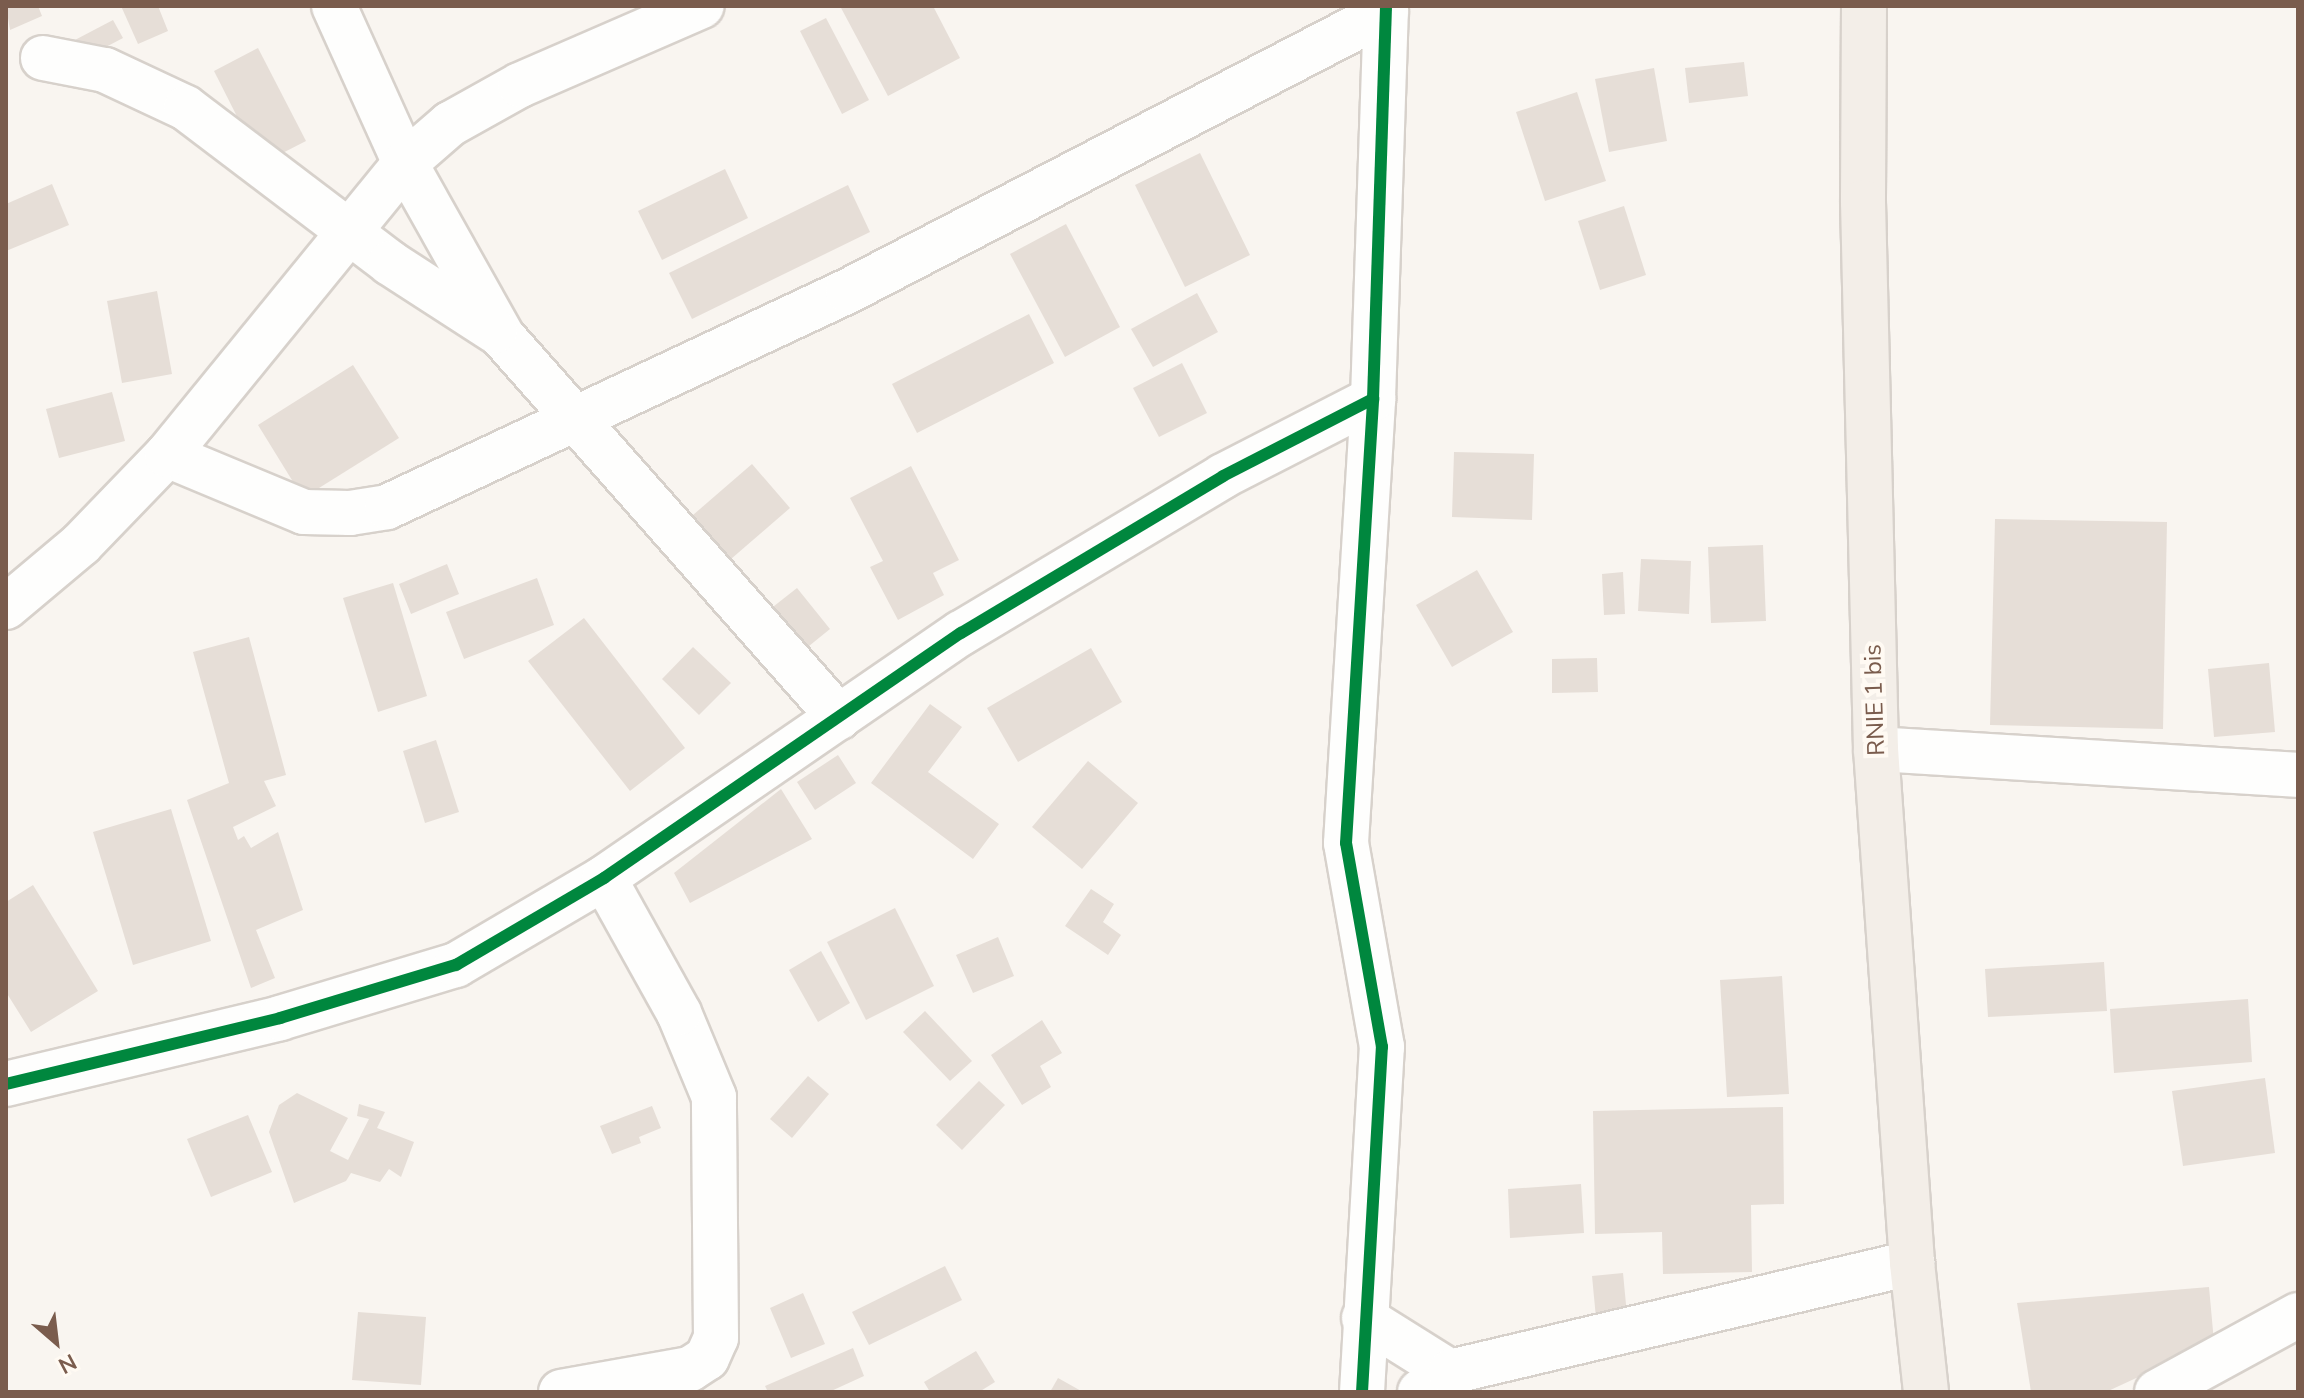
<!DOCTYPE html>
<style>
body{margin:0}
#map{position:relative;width:2304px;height:1398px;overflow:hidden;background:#f9f5f0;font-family:"Nunito Sans",sans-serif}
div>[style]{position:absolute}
.building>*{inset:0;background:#e6ded7}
.roads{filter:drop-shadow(2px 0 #d7d1cb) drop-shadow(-2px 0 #d7d1cb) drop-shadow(0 2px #d7d1cb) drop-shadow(0 -2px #d7d1cb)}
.street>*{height:44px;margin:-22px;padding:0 22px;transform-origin:22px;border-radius:22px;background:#fefefd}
.primary>*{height:44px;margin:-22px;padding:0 22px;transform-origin:22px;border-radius:22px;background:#f3eee8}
.cycleway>*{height:12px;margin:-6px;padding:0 6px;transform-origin:6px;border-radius:6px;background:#00873e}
span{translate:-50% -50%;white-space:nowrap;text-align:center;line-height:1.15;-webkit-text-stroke:8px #fffaf3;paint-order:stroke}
.street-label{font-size:24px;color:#7a5c4d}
.frame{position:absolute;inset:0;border:8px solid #7a5c4d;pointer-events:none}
.north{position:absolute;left:16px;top:1302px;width:80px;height:80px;-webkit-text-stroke:6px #fffaf3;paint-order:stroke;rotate:152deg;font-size:22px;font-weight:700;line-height:32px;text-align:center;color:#7a5c4d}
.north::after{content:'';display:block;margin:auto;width:28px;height:36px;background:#7a5c4d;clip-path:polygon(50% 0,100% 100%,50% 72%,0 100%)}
</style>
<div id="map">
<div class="building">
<i style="clip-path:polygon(6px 6px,38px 6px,42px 16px,10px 30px)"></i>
<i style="clip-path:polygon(121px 6px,158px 6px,168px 31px,138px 44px)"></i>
<i style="clip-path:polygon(840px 6px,933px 6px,960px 58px,888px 96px)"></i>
<i style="clip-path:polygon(826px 18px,869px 100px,842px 114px,800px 31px)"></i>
<i style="clip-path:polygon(113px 20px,123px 38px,83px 59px,73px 41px)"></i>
<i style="clip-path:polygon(258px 48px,306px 141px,261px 164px,214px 71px)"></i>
<i style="clip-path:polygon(1744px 62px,1748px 96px,1689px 103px,1685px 68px)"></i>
<i style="clip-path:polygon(1654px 68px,1667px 141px,1609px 152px,1595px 79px)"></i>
<i style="clip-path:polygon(1577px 92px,1606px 181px,1545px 201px,1516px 112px)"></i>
<i style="clip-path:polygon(1200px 153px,1250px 255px,1185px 287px,1135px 185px)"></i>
<i style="clip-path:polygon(725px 169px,748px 218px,662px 260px,638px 211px)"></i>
<i style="clip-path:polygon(52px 184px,69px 225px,6px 251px,6px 204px)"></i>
<i style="clip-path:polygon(848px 185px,870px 232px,692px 319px,669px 273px)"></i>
<i style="clip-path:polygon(1624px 206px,1646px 275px,1600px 290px,1578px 221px)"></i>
<i style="clip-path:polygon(1066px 224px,1120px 327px,1065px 357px,1010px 254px)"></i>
<i style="clip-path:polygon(157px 291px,172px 374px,122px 383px,107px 301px)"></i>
<i style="clip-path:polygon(1197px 293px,1218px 332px,1153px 367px,1131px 329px)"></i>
<i style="clip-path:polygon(1029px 314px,1054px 363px,917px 433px,892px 384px)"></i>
<i style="clip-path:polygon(1182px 363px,1207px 413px,1159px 437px,1133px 388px)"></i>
<i style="clip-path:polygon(353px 365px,399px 438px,303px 498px,258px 425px)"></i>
<i style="clip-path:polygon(112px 392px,125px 441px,59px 458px,46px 409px)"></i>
<i style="clip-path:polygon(1454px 452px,1534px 454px,1532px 520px,1452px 517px)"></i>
<i style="clip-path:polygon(752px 464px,790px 508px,731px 559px,693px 515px)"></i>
<i style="clip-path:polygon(911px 466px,959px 560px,933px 573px,944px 595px,898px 620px,870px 567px,883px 561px,850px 498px)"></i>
<i style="clip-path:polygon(1995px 519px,2167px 522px,2163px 729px,1990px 725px)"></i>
<i style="clip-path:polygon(1763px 545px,1766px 621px,1711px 623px,1708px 547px)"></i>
<i style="clip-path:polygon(1641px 559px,1691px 561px,1689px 614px,1638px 611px)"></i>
<i style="clip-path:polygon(447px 564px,459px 594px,411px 614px,399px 584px)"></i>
<i style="clip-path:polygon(1477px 570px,1513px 632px,1452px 667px,1416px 605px)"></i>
<i style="clip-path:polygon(1623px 572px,1625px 614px,1604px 615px,1602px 574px)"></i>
<i style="clip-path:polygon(537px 578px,554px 625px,464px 659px,446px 612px)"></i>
<i style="clip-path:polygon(393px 583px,427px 696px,378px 712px,343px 598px)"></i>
<i style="clip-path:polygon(797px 588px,830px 629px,793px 659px,760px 617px)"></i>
<i style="clip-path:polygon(584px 618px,685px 748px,630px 791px,528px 661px)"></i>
<i style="clip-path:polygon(249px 637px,286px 775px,264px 781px,276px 806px,233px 827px,238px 840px,244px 836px,251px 848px,278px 832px,303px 910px,256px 930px,275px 978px,251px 988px,187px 800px,229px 783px,193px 652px)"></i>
<i style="clip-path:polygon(693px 647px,731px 683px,699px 715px,662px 679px)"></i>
<i style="clip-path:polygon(1091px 648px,1122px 702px,1018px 762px,987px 708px)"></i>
<i style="clip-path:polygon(1597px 658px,1598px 692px,1552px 693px,1552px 659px)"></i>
<i style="clip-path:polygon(2269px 663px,2275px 732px,2214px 737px,2208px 669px)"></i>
<i style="clip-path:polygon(930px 704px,962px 727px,928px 772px,999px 824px,973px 859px,871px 783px)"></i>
<i style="clip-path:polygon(436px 740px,459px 812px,425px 823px,403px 751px)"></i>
<i style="clip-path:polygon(838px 755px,856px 783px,815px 810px,797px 782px)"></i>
<i style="clip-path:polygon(1088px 761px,1138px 803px,1082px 869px,1032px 827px)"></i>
<i style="clip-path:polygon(781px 789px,812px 839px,690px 903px,674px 873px)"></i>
<i style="clip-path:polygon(171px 809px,211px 941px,133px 965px,93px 832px)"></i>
<i style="clip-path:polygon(33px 885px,98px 991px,31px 1032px,6px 992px,6px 902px)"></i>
<i style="clip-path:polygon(1091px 889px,1114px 904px,1103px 922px,1121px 935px,1108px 955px,1065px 926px)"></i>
<i style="clip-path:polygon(895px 908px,934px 986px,866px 1020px,827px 942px)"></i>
<i style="clip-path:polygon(998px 937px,1014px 976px,973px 993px,956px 955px)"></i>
<i style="clip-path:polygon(821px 951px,850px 1003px,818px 1022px,789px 970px)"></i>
<i style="clip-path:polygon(2104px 962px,2107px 1011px,1988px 1017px,1985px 969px)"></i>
<i style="clip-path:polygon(1782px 976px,1789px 1094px,1727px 1097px,1720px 980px)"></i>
<i style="clip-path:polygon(2248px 999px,2252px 1062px,2114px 1073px,2110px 1009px)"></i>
<i style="clip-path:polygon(925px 1011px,972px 1061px,950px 1081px,903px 1032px)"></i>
<i style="clip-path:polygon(1042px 1020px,1062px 1053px,1040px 1066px,1051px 1087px,1022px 1105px,991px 1055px)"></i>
<i style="clip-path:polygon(808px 1076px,829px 1094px,792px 1138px,770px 1119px)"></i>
<i style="clip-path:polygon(2265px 1078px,2275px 1153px,2183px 1166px,2172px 1091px)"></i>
<i style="clip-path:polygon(979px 1081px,1005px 1105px,962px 1150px,936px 1125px)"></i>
<i style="clip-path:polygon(297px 1093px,348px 1118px,330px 1151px,348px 1160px,369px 1119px,357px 1116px,359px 1104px,385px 1112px,377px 1128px,414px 1142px,401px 1177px,389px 1169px,380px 1182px,351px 1173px,346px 1181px,294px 1203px,269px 1132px,279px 1105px)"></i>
<i style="clip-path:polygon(652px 1106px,661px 1128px,639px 1137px,641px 1143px,612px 1154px,600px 1126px)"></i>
<i style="clip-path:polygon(1783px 1107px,1784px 1204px,1751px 1205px,1752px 1272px,1663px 1274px,1662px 1232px,1595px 1234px,1593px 1111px)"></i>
<i style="clip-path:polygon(248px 1115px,272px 1172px,211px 1197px,187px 1139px)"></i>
<i style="clip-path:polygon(1581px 1184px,1584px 1233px,1510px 1238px,1508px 1189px)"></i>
<i style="clip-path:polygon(945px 1266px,962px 1300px,869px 1345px,852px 1312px)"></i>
<i style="clip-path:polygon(1623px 1273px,1627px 1315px,1596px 1318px,1592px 1276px)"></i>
<i style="clip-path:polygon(2209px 1287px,2214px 1342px,2106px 1392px,2031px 1392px,2017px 1303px)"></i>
<i style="clip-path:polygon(803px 1293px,825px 1344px,791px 1358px,770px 1308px)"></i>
<i style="clip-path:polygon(358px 1312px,426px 1317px,421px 1385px,352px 1380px)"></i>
<i style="clip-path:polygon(853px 1348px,864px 1376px,829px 1392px,768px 1392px,765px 1386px)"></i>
<i style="clip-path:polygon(976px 1351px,995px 1382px,979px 1392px,930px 1392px,924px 1382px)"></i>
<i style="clip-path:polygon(1058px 1378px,1083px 1392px,1050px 1392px)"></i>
</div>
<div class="roads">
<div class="street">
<i style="left:334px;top:6px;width:172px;rotate:65.7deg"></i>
<i style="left:405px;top:163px;width:198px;rotate:60.7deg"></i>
<i style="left:502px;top:336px;width:509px;rotate:48.51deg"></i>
<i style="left:43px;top:58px;width:63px;rotate:11deg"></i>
<i style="left:105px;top:70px;width:89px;rotate:25.1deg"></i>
<i style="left:186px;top:108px;width:256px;rotate:37.2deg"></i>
<i style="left:390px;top:263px;width:125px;rotate:32.9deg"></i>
<i style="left:167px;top:455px;width:148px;rotate:22.6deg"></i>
<i style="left:304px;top:512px;width:46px;rotate:1.2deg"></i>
<i style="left:350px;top:513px;width:37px;rotate:-9deg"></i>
<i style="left:387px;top:507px;width:509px;rotate:-25.11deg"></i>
<i style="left:848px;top:291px;width:606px;rotate:-27.41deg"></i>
<i style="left:6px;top:607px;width:98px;rotate:-40deg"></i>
<i style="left:81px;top:544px;width:124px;rotate:-46deg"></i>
<i style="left:167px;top:455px;width:377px;rotate:-50.8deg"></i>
<i style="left:405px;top:163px;width:60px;rotate:-40.9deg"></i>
<i style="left:450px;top:124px;width:80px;rotate:-29.1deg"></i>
<i style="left:520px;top:85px;width:198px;rotate:-23.5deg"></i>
<i style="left:1876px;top:749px;width:423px;rotate:3.5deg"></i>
<i style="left:6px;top:1084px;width:282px;rotate:-13.5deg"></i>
<i style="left:280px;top:1018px;width:184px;rotate:-16.8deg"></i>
<i style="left:456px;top:965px;width:172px;rotate:-30.4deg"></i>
<i style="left:604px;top:878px;width:433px;rotate:-34.5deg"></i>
<i style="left:961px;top:633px;width:305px;rotate:-30.9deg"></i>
<i style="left:1223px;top:476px;width:169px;rotate:-27.2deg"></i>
<i style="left:1364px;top:1318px;width:102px;rotate:32.1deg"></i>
<i style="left:561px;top:1392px;width:131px;rotate:-10.1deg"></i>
<i style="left:690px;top:1369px;width:20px;rotate:-33deg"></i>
<i style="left:707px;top:1358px;width:22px;rotate:-66deg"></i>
<i style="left:716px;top:1338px;width:241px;rotate:-90.5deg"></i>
<i style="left:714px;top:1097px;width:91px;rotate:-112.6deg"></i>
<i style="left:679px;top:1013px;width:154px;rotate:-119.1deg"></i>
<i style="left:1362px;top:1392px;width:346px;rotate:-86.7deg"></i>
<i style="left:1382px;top:1047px;width:207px;rotate:-100deg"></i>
<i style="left:1346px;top:843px;width:445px;rotate:-86.5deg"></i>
<i style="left:1373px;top:399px;width:393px;rotate:-88.1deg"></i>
<i style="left:1420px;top:1392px;width:36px;rotate:-34deg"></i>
<i style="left:1450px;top:1372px;width:475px;rotate:-13.3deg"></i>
<i style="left:2157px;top:1392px;width:161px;rotate:-28.6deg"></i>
</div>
<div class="primary">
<i style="left:1864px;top:6px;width:196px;rotate:90.3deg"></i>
<i style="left:1863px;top:202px;width:547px;rotate:88.64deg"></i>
<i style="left:1876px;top:749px;width:515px;rotate:85.99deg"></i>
<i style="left:1912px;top:1263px;width:130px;rotate:83.8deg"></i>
</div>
</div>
<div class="cycleway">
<i style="left:6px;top:1084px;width:282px;rotate:-13.5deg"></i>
<i style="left:280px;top:1018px;width:184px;rotate:-16.8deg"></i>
<i style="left:456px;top:965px;width:172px;rotate:-30.4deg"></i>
<i style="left:604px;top:878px;width:433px;rotate:-34.5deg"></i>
<i style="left:961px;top:633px;width:305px;rotate:-30.9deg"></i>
<i style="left:1223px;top:476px;width:169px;rotate:-27.2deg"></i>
<i style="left:1362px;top:1392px;width:346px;rotate:-86.7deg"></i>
<i style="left:1382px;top:1047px;width:207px;rotate:-100deg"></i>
<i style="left:1346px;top:843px;width:445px;rotate:-86.5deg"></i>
<i style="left:1373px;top:399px;width:393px;rotate:-88.1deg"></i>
</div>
<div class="street-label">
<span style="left:1875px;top:700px;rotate:-92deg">RNIE 1 bis</span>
</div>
<div class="frame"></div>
<div class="north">N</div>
</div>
